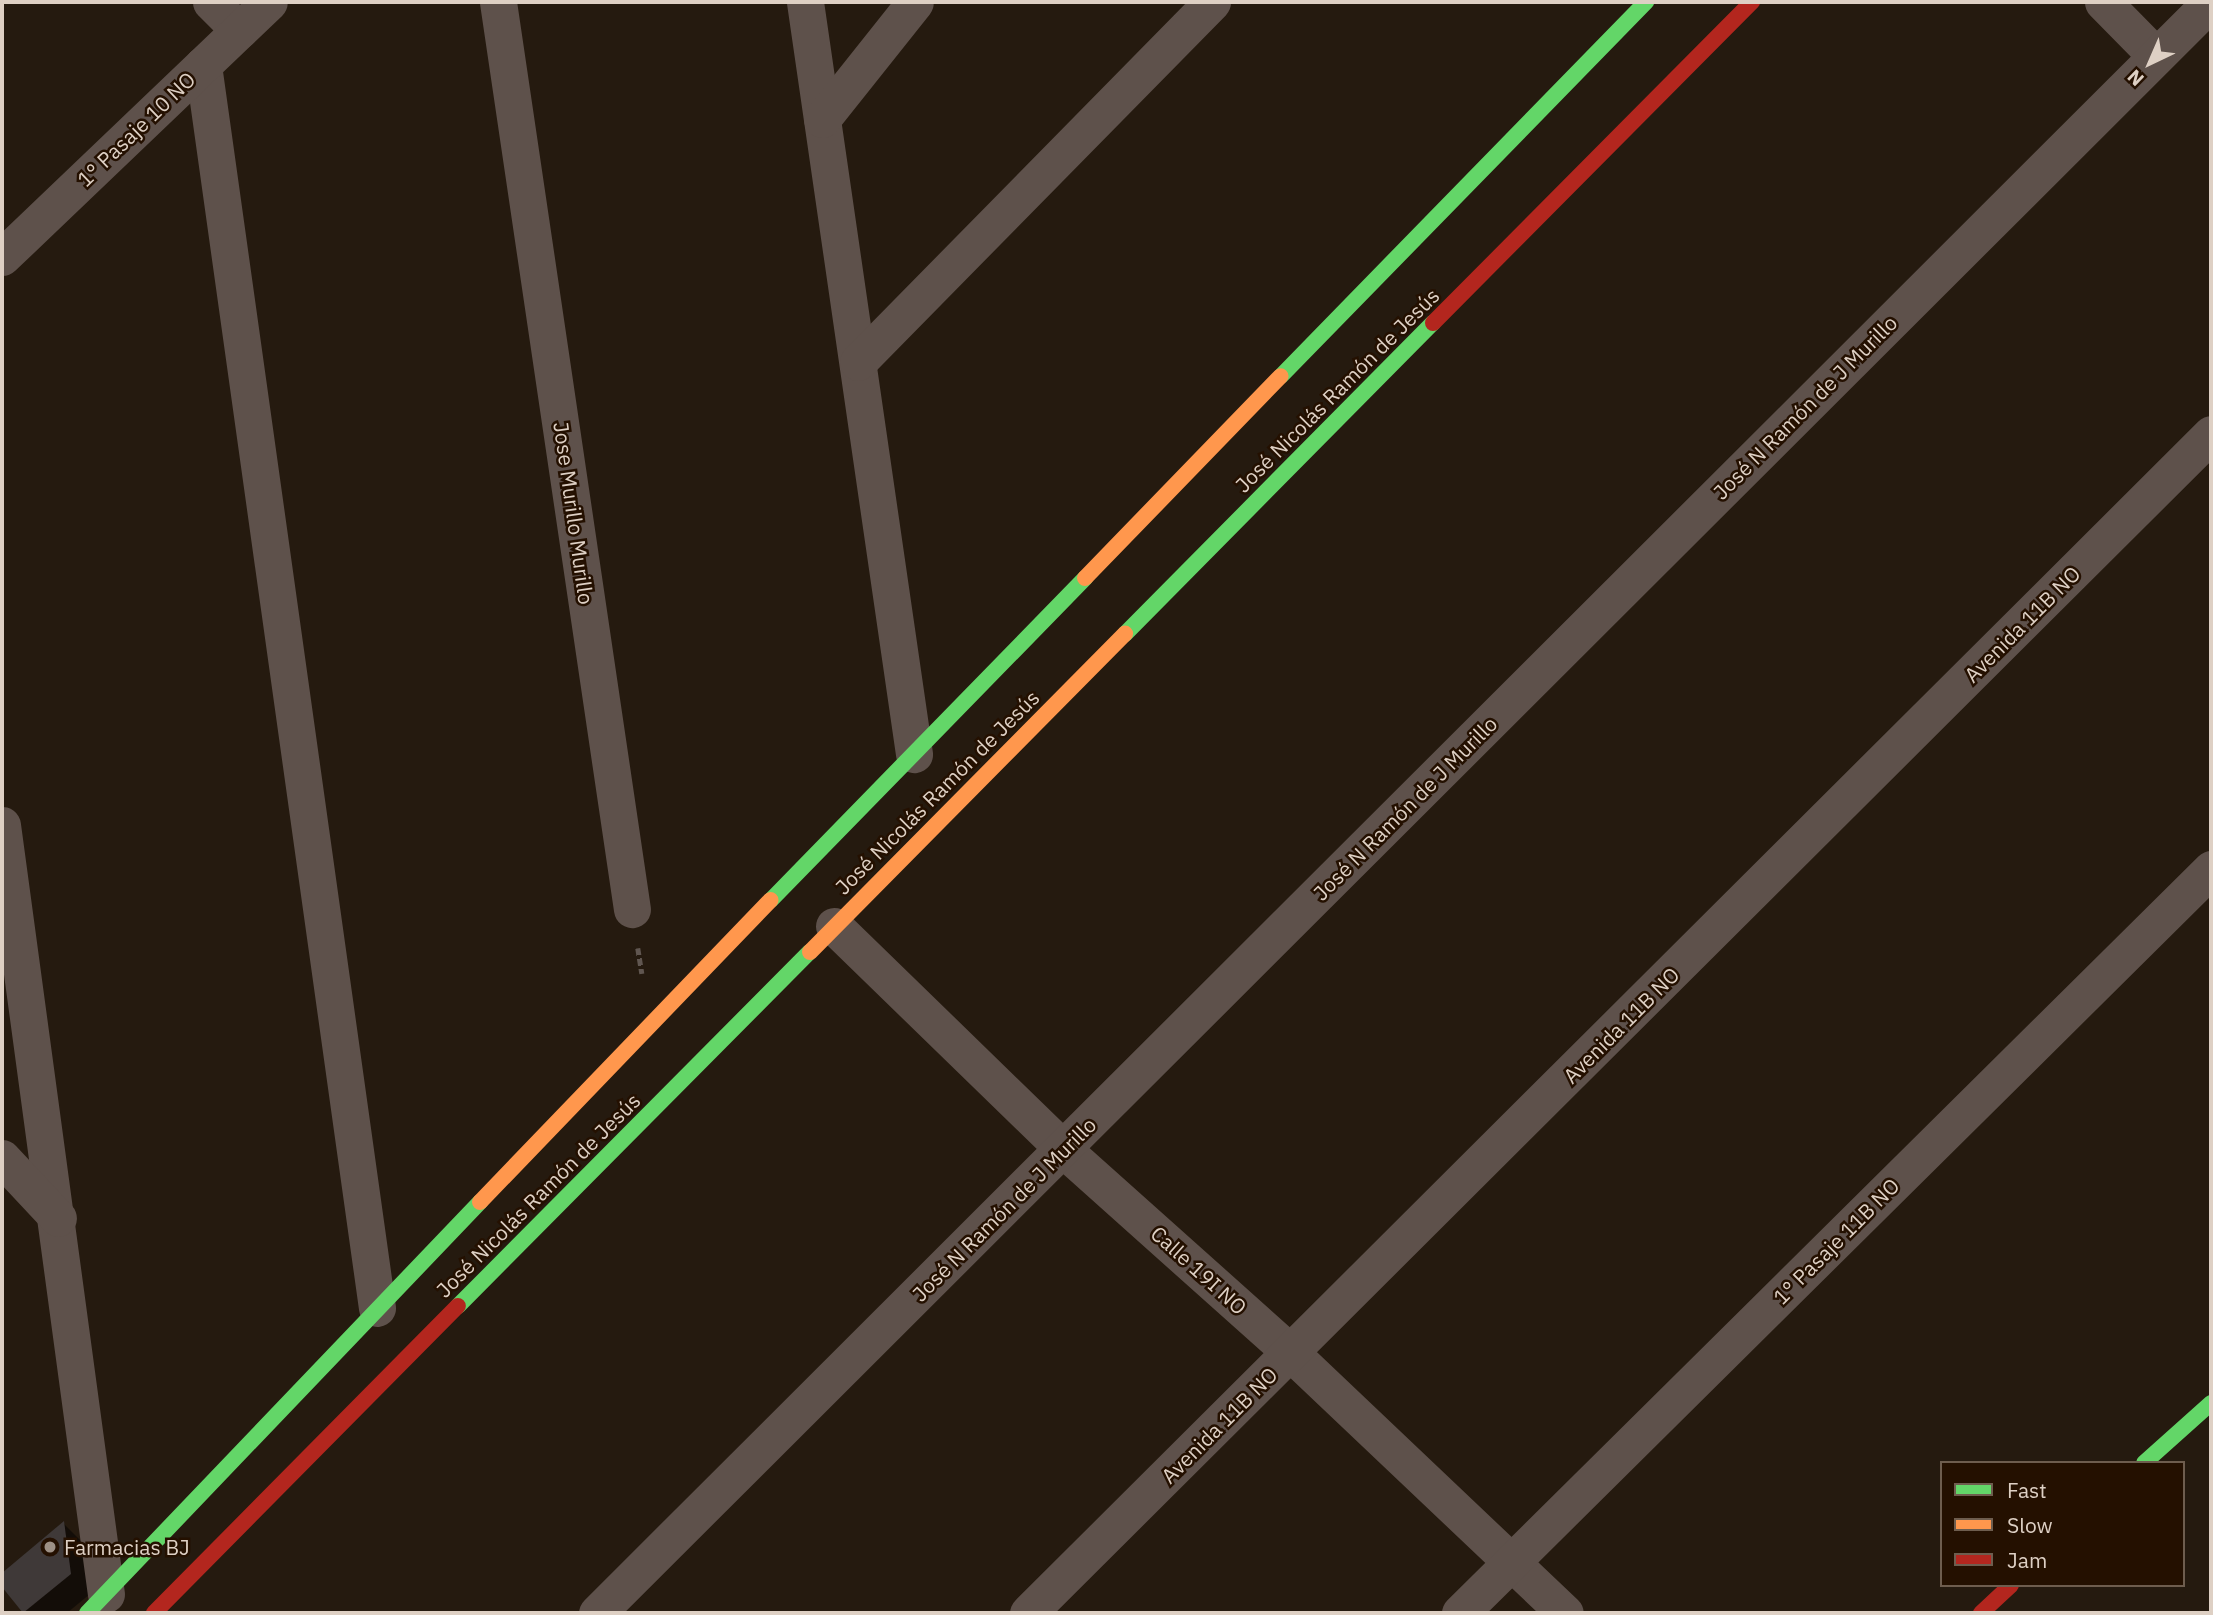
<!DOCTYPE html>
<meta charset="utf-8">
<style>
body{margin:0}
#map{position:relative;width:2213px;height:1615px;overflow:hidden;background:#251a0f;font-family:"IBM Plex Sans",sans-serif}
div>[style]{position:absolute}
.shadow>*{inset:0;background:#0007}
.building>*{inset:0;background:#3f3938}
.path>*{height:4.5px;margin-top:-2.25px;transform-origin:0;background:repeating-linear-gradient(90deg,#605650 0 7px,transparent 0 10.5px)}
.street>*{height:37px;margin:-18.5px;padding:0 18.5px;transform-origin:18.5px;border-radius:18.5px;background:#5e514b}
.fast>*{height:16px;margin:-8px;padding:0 8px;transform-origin:8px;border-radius:8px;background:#63d668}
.slow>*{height:16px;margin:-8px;padding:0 8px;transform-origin:8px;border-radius:8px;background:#ff974d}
.jam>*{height:16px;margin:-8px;padding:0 8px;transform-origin:8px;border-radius:8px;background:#b3261e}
.dots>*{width:19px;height:19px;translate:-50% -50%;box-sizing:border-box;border:4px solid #241000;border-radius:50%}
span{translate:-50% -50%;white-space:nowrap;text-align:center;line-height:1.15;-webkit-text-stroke:5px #241000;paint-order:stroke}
.street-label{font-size:21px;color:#ded0c4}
.poi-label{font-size:21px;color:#ded0c4}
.left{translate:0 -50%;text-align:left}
.frame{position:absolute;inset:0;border:4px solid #ded0c4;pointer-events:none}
.legend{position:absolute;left:1940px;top:1461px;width:245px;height:126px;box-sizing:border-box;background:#241000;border:2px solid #6e5d4e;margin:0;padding:9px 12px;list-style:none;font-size:21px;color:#ded0c4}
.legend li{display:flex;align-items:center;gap:14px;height:35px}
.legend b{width:35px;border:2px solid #6e5d4e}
.north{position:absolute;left:2115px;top:28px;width:70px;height:70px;-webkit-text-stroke:5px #241000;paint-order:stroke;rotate:224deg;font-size:19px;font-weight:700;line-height:28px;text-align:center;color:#ded0c4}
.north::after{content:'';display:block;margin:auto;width:24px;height:32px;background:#ded0c4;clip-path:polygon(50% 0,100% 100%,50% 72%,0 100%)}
</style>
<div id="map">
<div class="shadow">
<i style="clip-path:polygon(63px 1523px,82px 1542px,90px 1594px,67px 1613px,25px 1613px,2px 1585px,2px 1575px)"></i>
</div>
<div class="building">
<i style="clip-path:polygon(64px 1521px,71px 1574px,23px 1613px,2px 1587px,2px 1573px)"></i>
</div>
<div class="path">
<i style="left:638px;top:948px;width:26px;rotate:81deg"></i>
</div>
<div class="street">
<i style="left:211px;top:2px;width:40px;rotate:45deg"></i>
<i style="left:498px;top:2px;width:917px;rotate:81.6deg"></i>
<i style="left:805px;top:2px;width:760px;rotate:81.75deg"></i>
<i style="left:2103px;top:2px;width:74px;rotate:45.5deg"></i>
<i style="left:203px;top:65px;width:1255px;rotate:82.03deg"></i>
<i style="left:822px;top:119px;width:149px;rotate:-51.5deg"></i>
<i style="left:2px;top:257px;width:369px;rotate:-43.7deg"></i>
<i style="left:858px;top:362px;width:505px;rotate:-45.48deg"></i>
<i style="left:2px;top:825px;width:776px;rotate:82.3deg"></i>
<i style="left:834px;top:926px;width:321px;rotate:44.2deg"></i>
<i style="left:1064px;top:1150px;width:306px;rotate:41.8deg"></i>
<i style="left:1292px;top:1354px;width:376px;rotate:43.5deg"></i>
<i style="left:2px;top:1158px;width:82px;rotate:47deg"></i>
<i style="left:597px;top:1613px;width:2280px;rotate:-44.95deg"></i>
<i style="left:1028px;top:1613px;width:1670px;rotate:-44.9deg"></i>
<i style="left:1460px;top:1613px;width:1057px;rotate:-44.73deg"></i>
</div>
<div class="fast">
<i style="left:1281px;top:376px;width:523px;rotate:-45.7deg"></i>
<i style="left:1125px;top:634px;width:438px;rotate:-45.3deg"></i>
<i style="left:771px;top:900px;width:450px;rotate:-45.7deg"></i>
<i style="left:458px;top:1306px;width:499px;rotate:-45.2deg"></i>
<i style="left:2144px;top:1463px;width:90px;rotate:-41.8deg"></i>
<i style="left:87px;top:1613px;width:569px;rotate:-46.28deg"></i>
</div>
<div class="slow">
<i style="left:1085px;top:578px;width:281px;rotate:-45.9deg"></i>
<i style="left:810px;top:952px;width:448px;rotate:-45.3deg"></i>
<i style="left:480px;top:1202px;width:419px;rotate:-46.1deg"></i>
</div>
<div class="jam">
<i style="left:1433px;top:323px;width:453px;rotate:-45.2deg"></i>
<i style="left:154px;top:1613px;width:432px;rotate:-45.3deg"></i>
<i style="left:1981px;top:1613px;width:41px;rotate:-43deg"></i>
</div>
<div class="dots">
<i style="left:50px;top:1547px;background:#9d9085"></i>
</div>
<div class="street-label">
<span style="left:136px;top:129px;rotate:-44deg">1° Pasaje 10 NO</span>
<span style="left:1337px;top:390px;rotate:-45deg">José Nicolás Ramón de Jesús</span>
<span style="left:1805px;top:407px;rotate:-45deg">José N Ramón de J Murillo</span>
<span style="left:574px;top:513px;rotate:82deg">Jose Murillo Murillo</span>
<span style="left:2022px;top:624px;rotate:-45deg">Avenida 11B NO</span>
<span style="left:937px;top:792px;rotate:-45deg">José Nicolás Ramón de Jesús</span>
<span style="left:1405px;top:808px;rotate:-45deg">José N Ramón de J Murillo</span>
<span style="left:1621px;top:1025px;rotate:-45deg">Avenida 11B NO</span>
<span style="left:538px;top:1195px;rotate:-45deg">José Nicolás Ramón de Jesús</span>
<span style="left:1004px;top:1209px;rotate:-45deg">José N Ramón de J Murillo</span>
<span style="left:1836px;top:1241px;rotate:-45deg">1° Pasaje 11B NO</span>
<span style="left:1199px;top:1270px;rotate:42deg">Calle 19I NO</span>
<span style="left:1219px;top:1425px;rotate:-45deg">Avenida 11B NO</span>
</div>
<div class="poi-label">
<span class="left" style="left:64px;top:1547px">Farmacias BJ</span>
</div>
<div class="frame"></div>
<ul class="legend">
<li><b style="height:9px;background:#63d668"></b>Fast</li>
<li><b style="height:9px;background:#ff974d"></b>Slow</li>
<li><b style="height:9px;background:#b3261e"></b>Jam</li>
</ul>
<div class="north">N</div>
</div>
